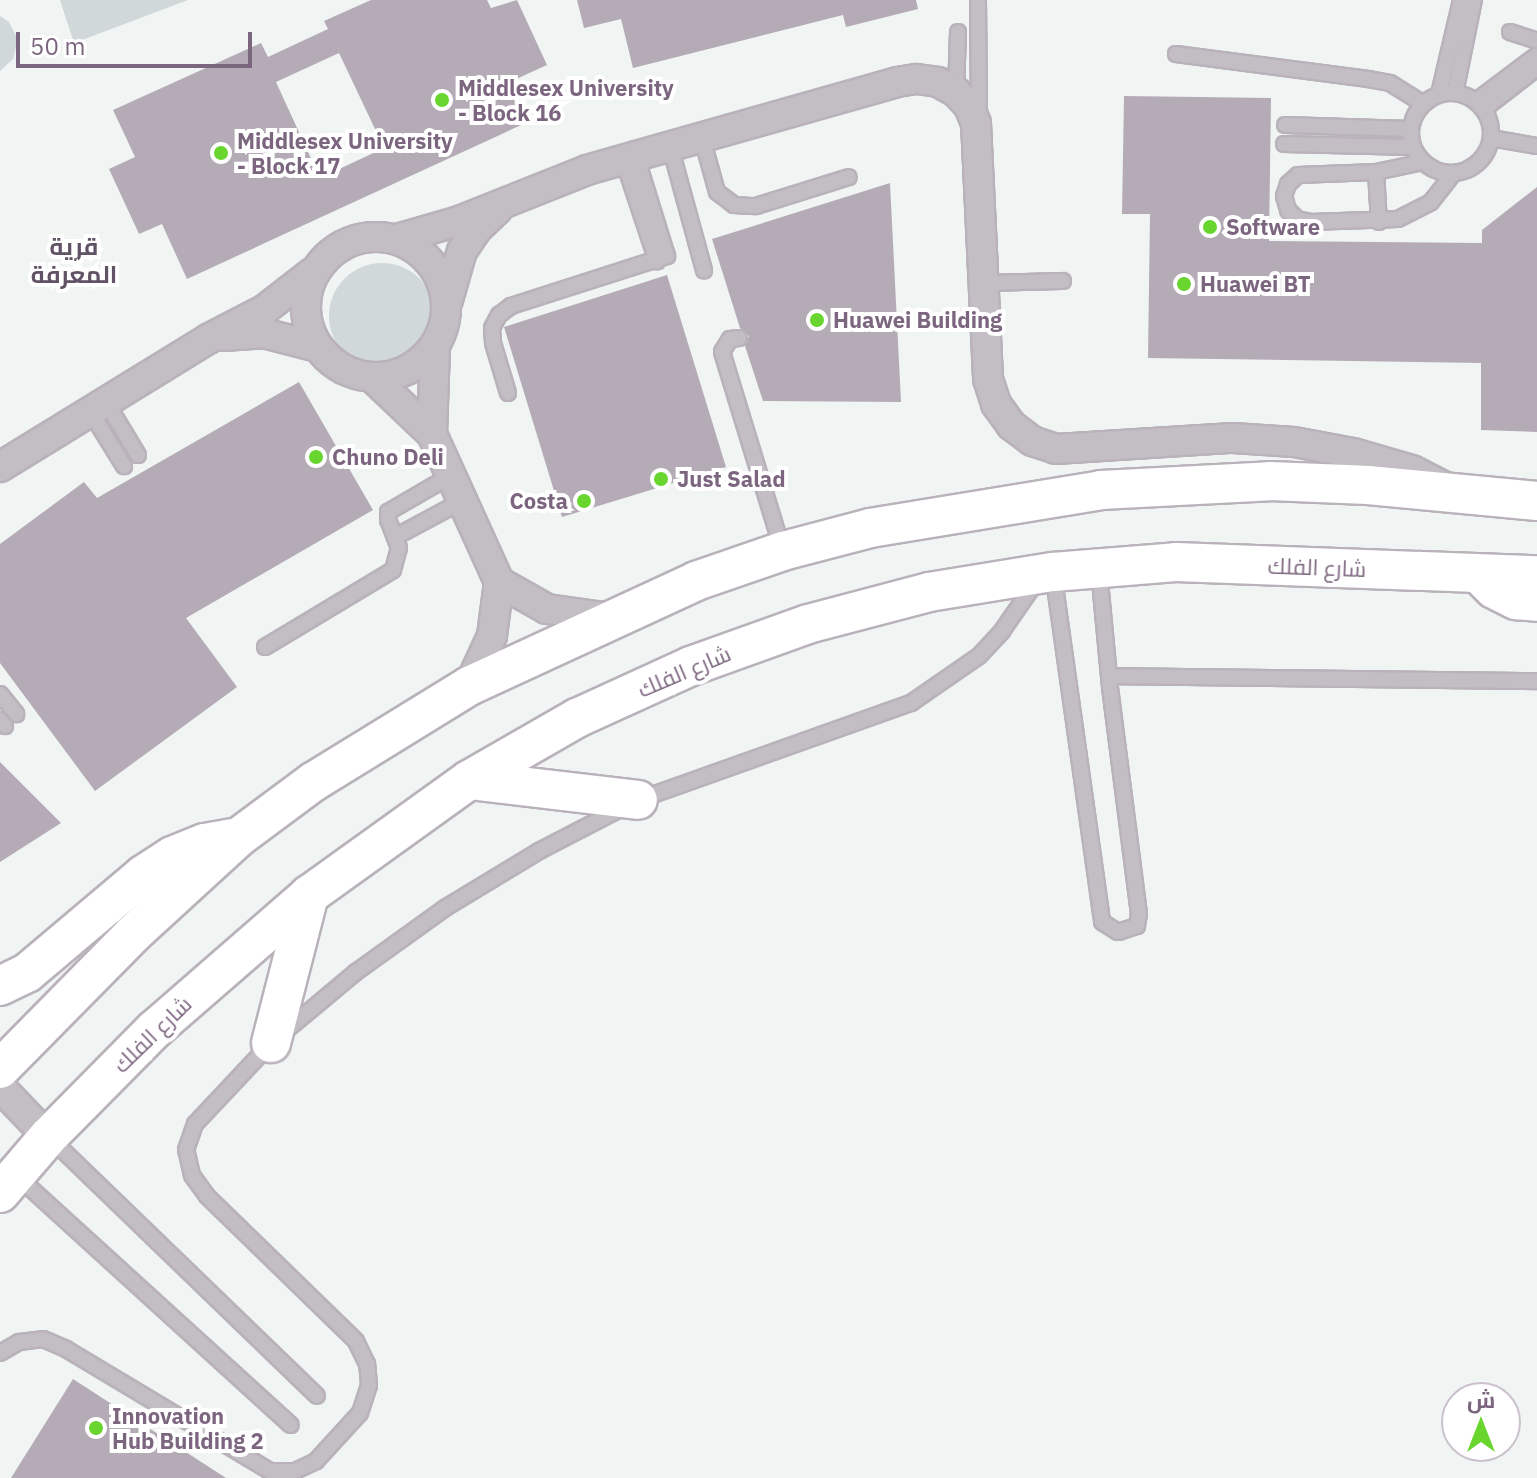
<!DOCTYPE html>
<meta charset="utf-8">
<style>
body{margin:0}
#map{position:relative;width:1537px;height:1478px;overflow:hidden;background:#f0f4f2;font-family:"IBM Plex Sans",Cairo,sans-serif}
div>[style]{position:absolute}
.green>*{inset:0;background:#d0d8d9}
.round{border-radius:50%}
.building>*{inset:0;background:#b4abb6}
.roads{filter:drop-shadow(2px 0 #b9b2ba) drop-shadow(-2px 0 #b9b2ba) drop-shadow(0 2px #b9b2ba) drop-shadow(0 -2px #b9b2ba)}
.lane>*{height:14px;margin:-7px;padding:0 7px;transform-origin:7px;border-radius:7px;background:#c3bdc4}
.lane>.ring{margin:-7px;padding:0;box-sizing:content-box;background:none;border:14px solid #c3bdc4;border-radius:50%}
.street>*{height:28px;margin:-14px;padding:0 14px;transform-origin:14px;border-radius:14px;background:#c3bdc4}
.street>.ring{margin:-14px;padding:0;box-sizing:content-box;background:none;border:28px solid #c3bdc4;border-radius:50%}
.secondary>*{height:38px;margin:-19px;padding:0 19px;transform-origin:19px;border-radius:19px;background:#fff}
.dots>*{width:22px;height:22px;translate:-50% -50%;box-sizing:border-box;border:4px solid #fff;border-radius:50%}
span{translate:-50% -50%;white-space:nowrap;text-align:center;line-height:1.15;-webkit-text-stroke:8px #fff;paint-order:stroke}
.poi-label{font-size:22px;color:#7c657f;font-weight:700}
.left{translate:0 -50%;text-align:left}
.right{translate:-100% -50%;text-align:right}
.street-label{font-size:22px;color:#7c657f}
.neighbourhood-label{font-size:24px;color:#625265;font-weight:700}
.north{position:absolute;left:1441px;top:1382px;width:80px;height:80px;box-sizing:border-box;background:#fff;border:2px solid #cbc1cc;border-radius:50%;rotate:0deg;font-size:22px;font-weight:700;line-height:32px;text-align:center;color:#7c657f}
.north::after{content:'';display:block;margin:auto;width:28px;height:36px;background:#68d62e;clip-path:polygon(50% 0,100% 100%,50% 72%,0 100%)}
.scale{position:absolute;left:16px;top:32px;width:236px;height:36px;box-sizing:border-box;border:4px solid #7c657f;border-top:0;padding-left:10px;font-size:24px;line-height:28px;white-space:nowrap;color:#7c657f;-webkit-text-stroke:6px #fff;paint-order:stroke}
</style>
<div id="map">
<div class="green">
<i style="clip-path:polygon(60px 0,188px 0,74px 43px)"></i>
<i style="clip-path:polygon(0 16px,9px 22px,18px 40px,13px 59px,0 71px)"></i>
<i class="round" style="left:329px;top:263px;width:106px;height:106px"></i>
</div>
<div class="building">
<i style="clip-path:polygon(evenodd,371px 0,487px 0,491px 8px,517px 0,547px 65px,514px 80px,532px 120px,187px 279px,162px 224px,139px 234px,109px 169px,135px 157px,113px 110px,261px 43px,268px 57px,328px 29px,324px 21px,371px 0,339px 53px,384px 148px,320px 178px,276px 82px,339px 53px)"></i>
<i style="clip-path:polygon(577px 0,916px 0,918px 9px,846px 27px,843px 15px,633px 68px,621px 19px,584px 28px)"></i>
<i style="clip-path:polygon(1124px 96px,1271px 98px,1269px 241px,1482px 243px,1482px 230px,1537px 187px,1537px 432px,1481px 430px,1481px 363px,1148px 358px,1150px 214px,1122px 214px)"></i>
<i style="clip-path:polygon(890px 183px,901px 402px,763px 401px,745px 346px,749px 336px,740px 328px,712px 239px)"></i>
<i style="clip-path:polygon(667px 275px,726px 467px,562px 517px,504px 327px)"></i>
<i style="clip-path:polygon(299px 382px,373px 510px,186px 618px,237px 687px,95px 791px,0 663px,0 544px,84px 482px,97px 498px)"></i>
<i style="clip-path:polygon(0 762px,61px 823px,0 862px)"></i>
<i style="clip-path:polygon(73px 1379px,226px 1478px,11px 1478px)"></i>
</div>
<div class="roads">
<div class="lane">
<i style="left:978px;top:0;width:116px;rotate:89.5deg"></i>
<i style="left:1510px;top:32px;width:28px;rotate:18deg"></i>
<i style="left:1176px;top:54px;width:194px;rotate:7.4deg"></i>
<i style="left:1368px;top:79px;width:22px;rotate:10deg"></i>
<i style="left:1390px;top:83px;width:39px;rotate:32deg"></i>
<i style="left:956px;top:92px;width:60px;rotate:-88.1deg"></i>
<i style="left:1455px;top:93px;width:95px;rotate:-78.5deg"></i>
<i class="ring" style="left:1411px;top:93px;width:66px;height:66px"></i>
<i style="left:1439px;top:94px;width:97px;rotate:-76.8deg"></i>
<i style="left:1476px;top:101px;width:76px;rotate:-37deg"></i>
<i style="left:1484px;top:109px;width:67px;rotate:-37.7deg"></i>
<i style="left:1285px;top:125px;width:125px;rotate:1.8deg"></i>
<i style="left:702px;top:138px;width:56px;rotate:74.5deg"></i>
<i style="left:717px;top:192px;width:21px;rotate:37deg"></i>
<i style="left:734px;top:205px;width:22px;rotate:3deg"></i>
<i style="left:756px;top:206px;width:97px;rotate:-17.3deg"></i>
<i style="left:1491px;top:138px;width:47px;rotate:9.9deg"></i>
<i style="left:1284px;top:144px;width:129px;rotate:1.3deg"></i>
<i style="left:670px;top:146px;width:129px;rotate:74.7deg"></i>
<i style="left:623px;top:159px;width:108px;rotate:71.6deg"></i>
<i style="left:1423px;top:162px;width:48px;rotate:168deg"></i>
<i style="left:1376px;top:172px;width:78px;rotate:177.8deg"></i>
<i style="left:1298px;top:175px;width:13px;rotate:138deg"></i>
<i style="left:1288px;top:184px;width:13px;rotate:108deg"></i>
<i style="left:1284px;top:196px;width:15px;rotate:74deg"></i>
<i style="left:1288px;top:210px;width:13px;rotate:45deg"></i>
<i style="left:1297px;top:219px;width:13px;rotate:13deg"></i>
<i style="left:1310px;top:222px;width:88px;rotate:-2deg"></i>
<i style="left:1398px;top:219px;width:37px;rotate:-27deg"></i>
<i style="left:1431px;top:202px;width:37px;rotate:-52deg"></i>
<i style="left:1376px;top:172px;width:50px;rotate:86.6deg"></i>
<i style="left:985px;top:283px;width:78px;rotate:-1.5deg"></i>
<i style="left:739px;top:338px;width:9px;rotate:174deg"></i>
<i style="left:730px;top:339px;width:15px;rotate:122deg"></i>
<i style="left:722px;top:352px;width:208px;rotate:73deg"></i>
<i style="left:508px;top:393px;width:52px;rotate:-106.7deg"></i>
<i style="left:493px;top:343px;width:15px;rotate:-94deg"></i>
<i style="left:492px;top:328px;width:15px;rotate:-62deg"></i>
<i style="left:499px;top:315px;width:15px;rotate:-37deg"></i>
<i style="left:511px;top:306px;width:164px;rotate:-17.8deg"></i>
<i style="left:667px;top:256px;width:105px;rotate:-107.2deg"></i>
<i style="left:106px;top:402px;width:62px;rotate:58.9deg"></i>
<i style="left:90px;top:411px;width:65px;rotate:58.3deg"></i>
<i style="left:395px;top:537px;width:76px;rotate:-28.2deg"></i>
<i style="left:1053px;top:572px;width:353px;rotate:82deg"></i>
<i style="left:1102px;top:922px;width:19px;rotate:32deg"></i>
<i style="left:1118px;top:932px;width:20px;rotate:-18deg"></i>
<i style="left:1137px;top:926px;width:12px;rotate:-81deg"></i>
<i style="left:1139px;top:914px;width:229px;rotate:-97.3deg"></i>
<i style="left:1110px;top:687px;width:118px;rotate:-95.4deg"></i>
<i style="left:265px;top:647px;width:149px;rotate:-31deg"></i>
<i style="left:393px;top:570px;width:23px;rotate:-75deg"></i>
<i style="left:399px;top:548px;width:30px;rotate:-111deg"></i>
<i style="left:388px;top:520px;width:8px;rotate:-90deg"></i>
<i style="left:388px;top:512px;width:72px;rotate:-30.1deg"></i>
<i style="left:1109px;top:676px;width:428px;rotate:0.7deg"></i>
<i style="left:0;top:694px;width:26px;rotate:51deg"></i>
<i style="left:0;top:720px;width:8px;rotate:50deg"></i>
<i style="left:641px;top:799px;width:287px;rotate:-19.6deg"></i>
<i style="left:911px;top:703px;width:83px;rotate:-34.7deg"></i>
<i style="left:979px;top:656px;width:34px;rotate:-47deg"></i>
<i style="left:1002px;top:631px;width:63px;rotate:-55.3deg"></i>
<i style="left:50px;top:1138px;width:371px;rotate:44deg"></i>
<i style="left:17px;top:1176px;width:370px;rotate:42.3deg"></i>
<i style="left:0;top:1353px;width:22px;rotate:-30deg"></i>
<i style="left:19px;top:1342px;width:24px;rotate:-7deg"></i>
<i style="left:43px;top:1339px;width:25px;rotate:23deg"></i>
<i style="left:66px;top:1349px;width:238px;rotate:30.9deg"></i>
<i style="left:270px;top:1471px;width:25px"></i>
<i style="left:295px;top:1471px;width:23px;rotate:-25deg"></i>
<i style="left:316px;top:1461px;width:65px;rotate:-47.5deg"></i>
<i style="left:360px;top:1413px;width:29px;rotate:-72deg"></i>
<i style="left:369px;top:1385px;width:21px;rotate:-95deg"></i>
<i style="left:367px;top:1364px;width:25px;rotate:-116deg"></i>
<i style="left:356px;top:1341px;width:208px;rotate:-135.8deg"></i>
<i style="left:207px;top:1196px;width:26px;rotate:-126deg"></i>
<i style="left:192px;top:1175px;width:26px;rotate:-103deg"></i>
<i style="left:186px;top:1150px;width:28px;rotate:-71deg"></i>
<i style="left:195px;top:1124px;width:111px;rotate:-46.8deg"></i>
<i style="left:271px;top:1043px;width:111px;rotate:-39.9deg"></i>
<i style="left:356px;top:972px;width:110px;rotate:-35.7deg"></i>
<i style="left:445px;top:908px;width:110px;rotate:-31.2deg"></i>
<i style="left:539px;top:851px;width:93px;rotate:-27.4deg"></i>
</div>
<div class="street">
<i class="ring" style="left:306px;top:237px;width:112px;height:112px"></i>
<i style="left:397px;top:239px;width:65px;rotate:-16.2deg"></i>
<i style="left:459px;top:221px;width:138px;rotate:-21.7deg"></i>
<i style="left:587px;top:170px;width:51px;rotate:-15.9deg"></i>
<i style="left:636px;top:156px;width:271px;rotate:-15.8deg"></i>
<i style="left:897px;top:82px;width:20px;rotate:-9deg"></i>
<i style="left:917px;top:79px;width:21px;rotate:8deg"></i>
<i style="left:938px;top:82px;width:21px;rotate:29deg"></i>
<i style="left:956px;top:92px;width:19px;rotate:47deg"></i>
<i style="left:969px;top:106px;width:18px;rotate:68deg"></i>
<i style="left:976px;top:123px;width:256px;rotate:87.3deg"></i>
<i style="left:988px;top:379px;width:26px;rotate:72deg"></i>
<i style="left:996px;top:404px;width:26px;rotate:54deg"></i>
<i style="left:1011px;top:425px;width:26px;rotate:37deg"></i>
<i style="left:1032px;top:441px;width:25px;rotate:18deg"></i>
<i style="left:1056px;top:449px;width:177px;rotate:-3.6deg"></i>
<i style="left:1233px;top:438px;width:61px;rotate:3.8deg"></i>
<i style="left:1294px;top:442px;width:60px;rotate:10.6deg"></i>
<i style="left:1353px;top:453px;width:61px;rotate:16.1deg"></i>
<i style="left:1412px;top:470px;width:35px;rotate:27deg"></i>
<i style="left:448px;top:300px;width:51px;rotate:-74.1deg"></i>
<i style="left:462px;top:251px;width:27px;rotate:-56deg"></i>
<i style="left:477px;top:229px;width:29px;rotate:-44deg"></i>
<i style="left:224px;top:336px;width:39px;rotate:-4deg"></i>
<i style="left:263px;top:333px;width:57px;rotate:14.3deg"></i>
<i style="left:373px;top:378px;width:81px;rotate:43.5deg"></i>
<i style="left:432px;top:434px;width:162px;rotate:65.6deg"></i>
<i style="left:499px;top:582px;width:54px;rotate:97.4deg"></i>
<i style="left:492px;top:636px;width:55px;rotate:114.7deg"></i>
<i style="left:432px;top:434px;width:88px;rotate:-88deg"></i>
<i style="left:0;top:467px;width:244px;rotate:-31.6deg"></i>
<i style="left:208px;top:339px;width:63px;rotate:-27.4deg"></i>
<i style="left:264px;top:310px;width:62px;rotate:-37.8deg"></i>
<i style="left:499px;top:582px;width:55px;rotate:29.4deg"></i>
<i style="left:547px;top:609px;width:65px;rotate:8deg"></i>
<i style="left:0;top:1087px;width:69px;rotate:46.2deg"></i>
</div>
<div class="secondary">
<i style="left:1481px;top:576px;width:18px;rotate:45deg"></i>
<i style="left:1494px;top:589px;width:25px;rotate:27deg"></i>
<i style="left:1516px;top:600px;width:21px;rotate:5deg"></i>
<i style="left:469px;top:780px;width:170px;rotate:6.7deg"></i>
<i style="left:0;top:986px;width:30px;rotate:-26deg"></i>
<i style="left:27px;top:973px;width:152px;rotate:-40.2deg"></i>
<i style="left:143px;top:875px;width:35px;rotate:-33deg"></i>
<i style="left:172px;top:856px;width:35px;rotate:-22deg"></i>
<i style="left:205px;top:843px;width:27px;rotate:-10deg"></i>
<i style="left:271px;top:1043px;width:153px;rotate:-75.6deg"></i>
<i style="left:0;top:1069px;width:190px;rotate:-45.4deg"></i>
<i style="left:133px;top:934px;width:144px;rotate:-42.5deg"></i>
<i style="left:239px;top:837px;width:92px;rotate:-36.6deg"></i>
<i style="left:313px;top:782px;width:183px;rotate:-31.6deg"></i>
<i style="left:469px;top:686px;width:250px;rotate:-24.8deg"></i>
<i style="left:696px;top:581px;width:92px;rotate:-19deg"></i>
<i style="left:783px;top:551px;width:90px;rotate:-14.8deg"></i>
<i style="left:870px;top:528px;width:234px;rotate:-9.3deg"></i>
<i style="left:1101px;top:490px;width:169px;rotate:-3deg"></i>
<i style="left:1270px;top:481px;width:98px;rotate:2.3deg"></i>
<i style="left:1368px;top:485px;width:170px;rotate:5.4deg"></i>
<i style="left:0;top:1193px;width:74px;rotate:-49.4deg"></i>
<i style="left:48px;top:1137px;width:152px;rotate:-45.3deg"></i>
<i style="left:155px;top:1029px;width:204px;rotate:-41deg"></i>
<i style="left:309px;top:895px;width:197px;rotate:-35.7deg"></i>
<i style="left:469px;top:780px;width:125px;rotate:-29.9deg"></i>
<i style="left:577px;top:718px;width:125px;rotate:-24.5deg"></i>
<i style="left:691px;top:666px;width:124px;rotate:-19.7deg"></i>
<i style="left:808px;top:624px;width:125px;rotate:-14.8deg"></i>
<i style="left:929px;top:592px;width:126px;rotate:-9.2deg"></i>
<i style="left:1053px;top:572px;width:123px;rotate:-4.6deg"></i>
<i style="left:1176px;top:562px;width:361px;rotate:2.1deg"></i>
</div>
</div>
<div class="dots">
<i style="left:442px;top:100px;background:#68d62e"></i>
<i style="left:221px;top:153px;background:#68d62e"></i>
<i style="left:1210px;top:227px;background:#68d62e"></i>
<i style="left:1184px;top:284px;background:#68d62e"></i>
<i style="left:817px;top:320px;background:#68d62e"></i>
<i style="left:316px;top:457px;background:#68d62e"></i>
<i style="left:661px;top:479px;background:#68d62e"></i>
<i style="left:584px;top:501px;background:#68d62e"></i>
<i style="left:96px;top:1428px;background:#68d62e"></i>
</div>
<div class="poi-label">
<span class="left" style="left:458px;top:100px">Middlesex University<br>- Block 16</span>
<span class="left" style="left:237px;top:153px">Middlesex University<br>- Block 17</span>
<span class="left" style="left:1226px;top:227px">Software</span>
<span class="left" style="left:1200px;top:284px">Huawei BT</span>
<span class="left" style="left:833px;top:320px">Huawei Building</span>
<span class="left" style="left:332px;top:457px">Chuno Deli</span>
<span class="left" style="left:677px;top:479px">Just Salad</span>
<span class="right" style="left:568px;top:501px">Costa</span>
<span class="left" style="left:112px;top:1428px">Innovation<br>Hub Building 2</span>
</div>
<div class="street-label">
<span style="left:1317px;top:567px;rotate:2deg">شارع الفلك</span>
<span style="left:684px;top:671px;rotate:-23deg">شارع الفلك</span>
<span style="left:152px;top:1034px;rotate:-44deg">شارع الفلك</span>
</div>
<div class="neighbourhood-label">
<span style="left:74px;top:261px">قرية<br>المعرفة</span>
</div>
<div class="north">ش</div>
<div class="scale">50 m</div>
</div>
